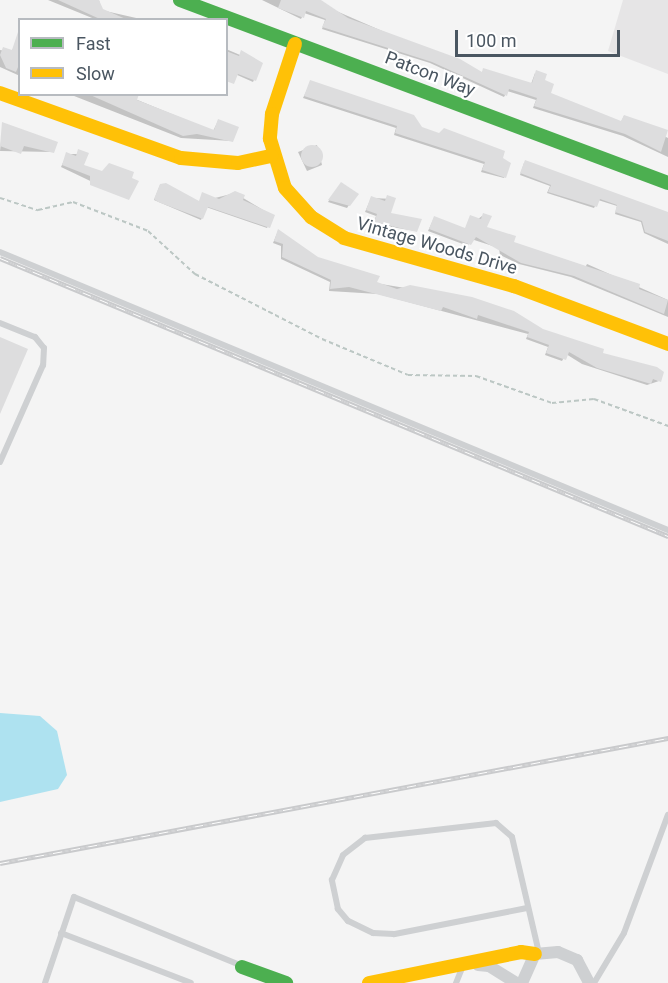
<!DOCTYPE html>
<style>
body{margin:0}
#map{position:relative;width:668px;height:983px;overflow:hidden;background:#f4f4f4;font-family:Roboto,sans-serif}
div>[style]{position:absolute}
.education>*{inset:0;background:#e6e5e6}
.water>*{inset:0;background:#aee2f0}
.shadow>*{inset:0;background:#0003}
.building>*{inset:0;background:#ddddde}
.round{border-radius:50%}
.path>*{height:2px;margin-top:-1px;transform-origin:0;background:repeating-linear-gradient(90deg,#bcc7c4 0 4.5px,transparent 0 7.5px)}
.lane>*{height:6px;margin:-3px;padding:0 3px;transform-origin:3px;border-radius:3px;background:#ced0d2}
.street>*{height:12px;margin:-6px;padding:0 6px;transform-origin:6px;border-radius:6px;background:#ced0d2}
.fast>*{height:14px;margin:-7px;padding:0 7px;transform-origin:7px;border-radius:7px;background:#4caf50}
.slow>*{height:14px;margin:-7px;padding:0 7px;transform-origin:7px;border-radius:7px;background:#ffc107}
.rail>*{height:5px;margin-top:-2.5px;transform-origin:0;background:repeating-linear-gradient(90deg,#fff 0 9px,#c9cacc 0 18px);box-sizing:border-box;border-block:2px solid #c9cacc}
span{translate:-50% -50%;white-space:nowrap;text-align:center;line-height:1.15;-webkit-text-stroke:4.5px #fff;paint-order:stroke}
.street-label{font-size:18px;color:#4a5661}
.legend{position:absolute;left:18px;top:18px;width:210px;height:78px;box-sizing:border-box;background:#fff;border:2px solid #b7bbc0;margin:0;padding:8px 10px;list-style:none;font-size:18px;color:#4a5661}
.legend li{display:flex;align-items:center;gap:12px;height:30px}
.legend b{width:30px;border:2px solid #b7bbc0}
.scale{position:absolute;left:455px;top:30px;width:165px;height:27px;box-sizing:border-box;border:3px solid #4a5661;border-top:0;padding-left:8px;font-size:18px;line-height:21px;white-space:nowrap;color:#4a5661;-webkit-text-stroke:4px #fff;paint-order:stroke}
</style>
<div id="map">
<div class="education">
<i style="clip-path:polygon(623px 0,668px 0,668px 74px,608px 51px)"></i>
</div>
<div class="water">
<i style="clip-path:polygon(0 713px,40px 716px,57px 731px,67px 775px,58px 789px,0 802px)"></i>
</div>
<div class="shadow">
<i style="clip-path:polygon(48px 0,99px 0,101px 10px,145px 20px,97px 20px)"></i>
<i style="clip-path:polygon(262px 0,311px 0,481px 74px,484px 69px,531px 84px,535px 73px,549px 94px,621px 122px,624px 116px,668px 138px,668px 157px,623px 136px,533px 108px,536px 100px,507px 91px,504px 97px,430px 63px,322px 29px,325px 20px,304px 13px,301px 19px)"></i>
<i style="clip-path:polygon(15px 45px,20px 47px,20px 76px,0 67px,0 50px,11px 52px)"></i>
<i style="clip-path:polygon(226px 49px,261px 64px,253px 82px,226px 70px)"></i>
<i style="clip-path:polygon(311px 82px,509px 164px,504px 178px,481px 172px,484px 164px,394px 135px,396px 128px,303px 98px)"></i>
<i style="clip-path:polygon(69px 94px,123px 94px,213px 131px,218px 121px,232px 141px,181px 138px)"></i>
<i style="clip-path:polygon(3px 124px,53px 152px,0 151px)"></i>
<i style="clip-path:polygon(317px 145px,322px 165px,307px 171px,298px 152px)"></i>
<i style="clip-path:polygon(67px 154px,87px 154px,82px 166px,128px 199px,61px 167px)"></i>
<i style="clip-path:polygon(524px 163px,668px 214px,668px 244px,644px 233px,641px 222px,615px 214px,617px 206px,598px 200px,594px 208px,547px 193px,550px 186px,520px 175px)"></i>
<i style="clip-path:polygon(160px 185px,199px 202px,235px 193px,273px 216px,267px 228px,206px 207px,201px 220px,154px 200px)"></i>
<i style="clip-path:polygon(339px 186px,349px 205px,347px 208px,328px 202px)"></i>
<i style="clip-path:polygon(371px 198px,394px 199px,389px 214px,416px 231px,373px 224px,376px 216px,365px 212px)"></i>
<i style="clip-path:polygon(482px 216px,485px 228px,512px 243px,585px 268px,587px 264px,668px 300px,668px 317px,571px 277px,519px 264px,500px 255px,499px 248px,471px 239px,468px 246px,428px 231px,434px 218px,464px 230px)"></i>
<i style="clip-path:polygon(278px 231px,318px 258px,375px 283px,472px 299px,659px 381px,647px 385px,582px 364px,566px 354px,562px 361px,545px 355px,548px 347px,526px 339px,528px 334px,378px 294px,329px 291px,330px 282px,281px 259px,281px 246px,273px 243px)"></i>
</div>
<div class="building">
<i style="clip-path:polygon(58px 0,99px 0,103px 9px,128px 20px,102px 20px)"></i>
<i style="clip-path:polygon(281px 0,321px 0,348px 18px,460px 59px,482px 72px,483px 68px,532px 83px,536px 70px,547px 74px,545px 80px,554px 84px,551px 93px,621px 121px,624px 115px,668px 130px,661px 152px,625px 134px,534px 106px,537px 98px,519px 92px,509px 89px,507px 96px,432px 62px,322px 27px,326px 19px,306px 11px,304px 18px,278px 8px)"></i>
<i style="clip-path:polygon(18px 32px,20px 62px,16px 72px,6px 68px,0 55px,3px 47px,12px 50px)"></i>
<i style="clip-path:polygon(241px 50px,263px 63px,256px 81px,238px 74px,234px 84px,226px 81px,226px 51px,239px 56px)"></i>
<i style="clip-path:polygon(310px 80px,414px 115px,422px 127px,439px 133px,444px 128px,505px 151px,503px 158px,511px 163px,506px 178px,482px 170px,485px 162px,395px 133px,397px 126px,304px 96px)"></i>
<i style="clip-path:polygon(88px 94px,139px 94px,137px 100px,214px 130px,218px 119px,239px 127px,233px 142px,197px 134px,183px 136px)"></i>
<i style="clip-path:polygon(2px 122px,58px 142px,54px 153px,24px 146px,21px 154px,0 146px)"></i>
<i class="round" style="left:301px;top:145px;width:22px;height:22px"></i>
<i style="clip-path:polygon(78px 149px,89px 153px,84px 165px,102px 171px,109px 163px,134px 172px,132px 178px,139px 181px,129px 200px,90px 185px,90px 176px,62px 165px,66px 152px,76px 156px)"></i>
<i style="clip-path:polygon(525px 160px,668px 212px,668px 241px,645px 232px,642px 221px,615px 212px,617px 205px,600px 199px,597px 207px,548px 192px,551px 185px,520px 173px)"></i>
<i style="clip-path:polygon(341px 182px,359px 194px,350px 206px,328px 200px)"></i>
<i style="clip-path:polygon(166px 183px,199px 201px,202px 192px,219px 199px,235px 191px,245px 195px,243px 200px,275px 215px,270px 228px,208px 207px,203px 219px,158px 202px,154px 199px,160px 184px)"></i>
<i style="clip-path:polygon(387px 195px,396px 198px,391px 213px,422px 219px,417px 232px,374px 222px,377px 214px,366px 210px,371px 196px,385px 201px)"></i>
<i style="clip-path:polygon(483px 213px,492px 216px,487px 227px,516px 236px,514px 242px,640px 284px,639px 289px,668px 300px,664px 314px,574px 276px,521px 263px,476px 237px,471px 245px,429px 229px,434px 216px,465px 228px,470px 215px,481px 219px)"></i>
<i style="clip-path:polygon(278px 229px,318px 257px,380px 276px,377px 282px,397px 289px,410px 285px,472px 297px,514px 311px,543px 329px,604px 349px,603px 353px,657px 367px,664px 372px,661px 382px,653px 379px,651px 384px,597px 368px,569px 352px,566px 360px,546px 353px,549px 345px,527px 337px,529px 332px,478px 315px,477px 319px,443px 307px,441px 311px,349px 287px,330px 289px,331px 280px,282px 257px,283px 244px,274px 241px)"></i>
<i style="clip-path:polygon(0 337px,28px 349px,0 414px)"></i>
</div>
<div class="path">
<i style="left:0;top:198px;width:40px;rotate:18deg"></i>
<i style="left:38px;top:210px;width:36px;rotate:-13deg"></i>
<i style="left:73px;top:202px;width:80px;rotate:21.1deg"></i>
<i style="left:148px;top:231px;width:64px;rotate:42.5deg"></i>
<i style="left:195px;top:274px;width:143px;rotate:27.1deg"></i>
<i style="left:322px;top:339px;width:93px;rotate:22.7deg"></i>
<i style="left:408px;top:375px;width:68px;rotate:0.8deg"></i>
<i style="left:476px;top:376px;width:81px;rotate:19.6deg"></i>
<i style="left:552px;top:403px;width:42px;rotate:-5.4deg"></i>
<i style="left:594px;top:399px;width:79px;rotate:20deg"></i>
</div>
<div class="lane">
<i style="left:0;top:252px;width:724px;rotate:22.6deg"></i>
<i style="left:0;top:323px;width:38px;rotate:22deg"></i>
<i style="left:35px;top:337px;width:14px;rotate:51deg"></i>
<i style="left:44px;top:348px;width:17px;rotate:93deg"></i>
<i style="left:43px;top:365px;width:106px;rotate:113.9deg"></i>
<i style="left:527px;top:908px;width:136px;rotate:168.9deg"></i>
<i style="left:394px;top:934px;width:21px;rotate:-177deg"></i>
<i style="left:373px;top:933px;width:28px;rotate:-154deg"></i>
<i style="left:348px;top:921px;width:16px;rotate:-130deg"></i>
<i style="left:338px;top:909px;width:30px;rotate:-102deg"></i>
<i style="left:332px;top:880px;width:27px;rotate:-66deg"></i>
<i style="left:343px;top:855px;width:28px;rotate:-38deg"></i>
<i style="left:365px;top:838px;width:132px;rotate:-6.5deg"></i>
<i style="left:496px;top:823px;width:21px;rotate:41deg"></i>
<i style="left:512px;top:837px;width:119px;rotate:76.9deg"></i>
<i style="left:61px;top:933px;width:139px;rotate:21deg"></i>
<i style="left:45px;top:983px;width:91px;rotate:-71.4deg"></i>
<i style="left:74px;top:897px;width:182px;rotate:22.3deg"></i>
<i style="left:456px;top:983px;width:18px;rotate:-68deg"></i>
<i style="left:594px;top:983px;width:58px;rotate:-59deg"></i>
<i style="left:624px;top:933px;width:126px;rotate:-69.6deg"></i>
</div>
<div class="street">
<i style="left:478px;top:965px;width:11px;rotate:5deg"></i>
<i style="left:489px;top:966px;width:32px;rotate:32deg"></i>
<i style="left:522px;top:983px;width:32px;rotate:-66deg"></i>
<i style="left:535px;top:954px;width:23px;rotate:-5deg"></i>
<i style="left:558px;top:952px;width:21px;rotate:23deg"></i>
<i style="left:577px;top:960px;width:26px;rotate:62deg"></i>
</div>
<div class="fast">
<i style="left:180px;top:0;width:521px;rotate:20.56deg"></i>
<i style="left:242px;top:967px;width:47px;rotate:20deg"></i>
</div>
<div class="slow">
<i style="left:295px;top:44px;width:74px;rotate:108.2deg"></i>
<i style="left:272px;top:114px;width:25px;rotate:95deg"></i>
<i style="left:270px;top:139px;width:51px;rotate:73deg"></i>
<i style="left:285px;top:188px;width:39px;rotate:48deg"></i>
<i style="left:311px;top:217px;width:39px;rotate:32deg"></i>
<i style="left:344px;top:238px;width:177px;rotate:15.8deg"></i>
<i style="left:514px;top:286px;width:165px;rotate:20.6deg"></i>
<i style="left:0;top:93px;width:192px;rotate:19.8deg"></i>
<i style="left:181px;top:158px;width:57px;rotate:5deg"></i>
<i style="left:238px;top:163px;width:34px;rotate:-12deg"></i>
<i style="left:369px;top:983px;width:155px;rotate:-11.5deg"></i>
<i style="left:521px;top:952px;width:14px;rotate:8deg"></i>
</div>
<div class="rail">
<i style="left:0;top:258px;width:724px;rotate:22.6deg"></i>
<i style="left:0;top:863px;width:680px;rotate:-10.6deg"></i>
</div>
<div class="street-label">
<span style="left:430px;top:74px;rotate:21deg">Patcon Way</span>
<span style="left:437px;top:246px;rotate:16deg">Vintage Woods Drive</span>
</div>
<ul class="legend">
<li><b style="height:8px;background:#4caf50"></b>Fast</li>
<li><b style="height:8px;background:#ffc107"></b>Slow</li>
</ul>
<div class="scale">100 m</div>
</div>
